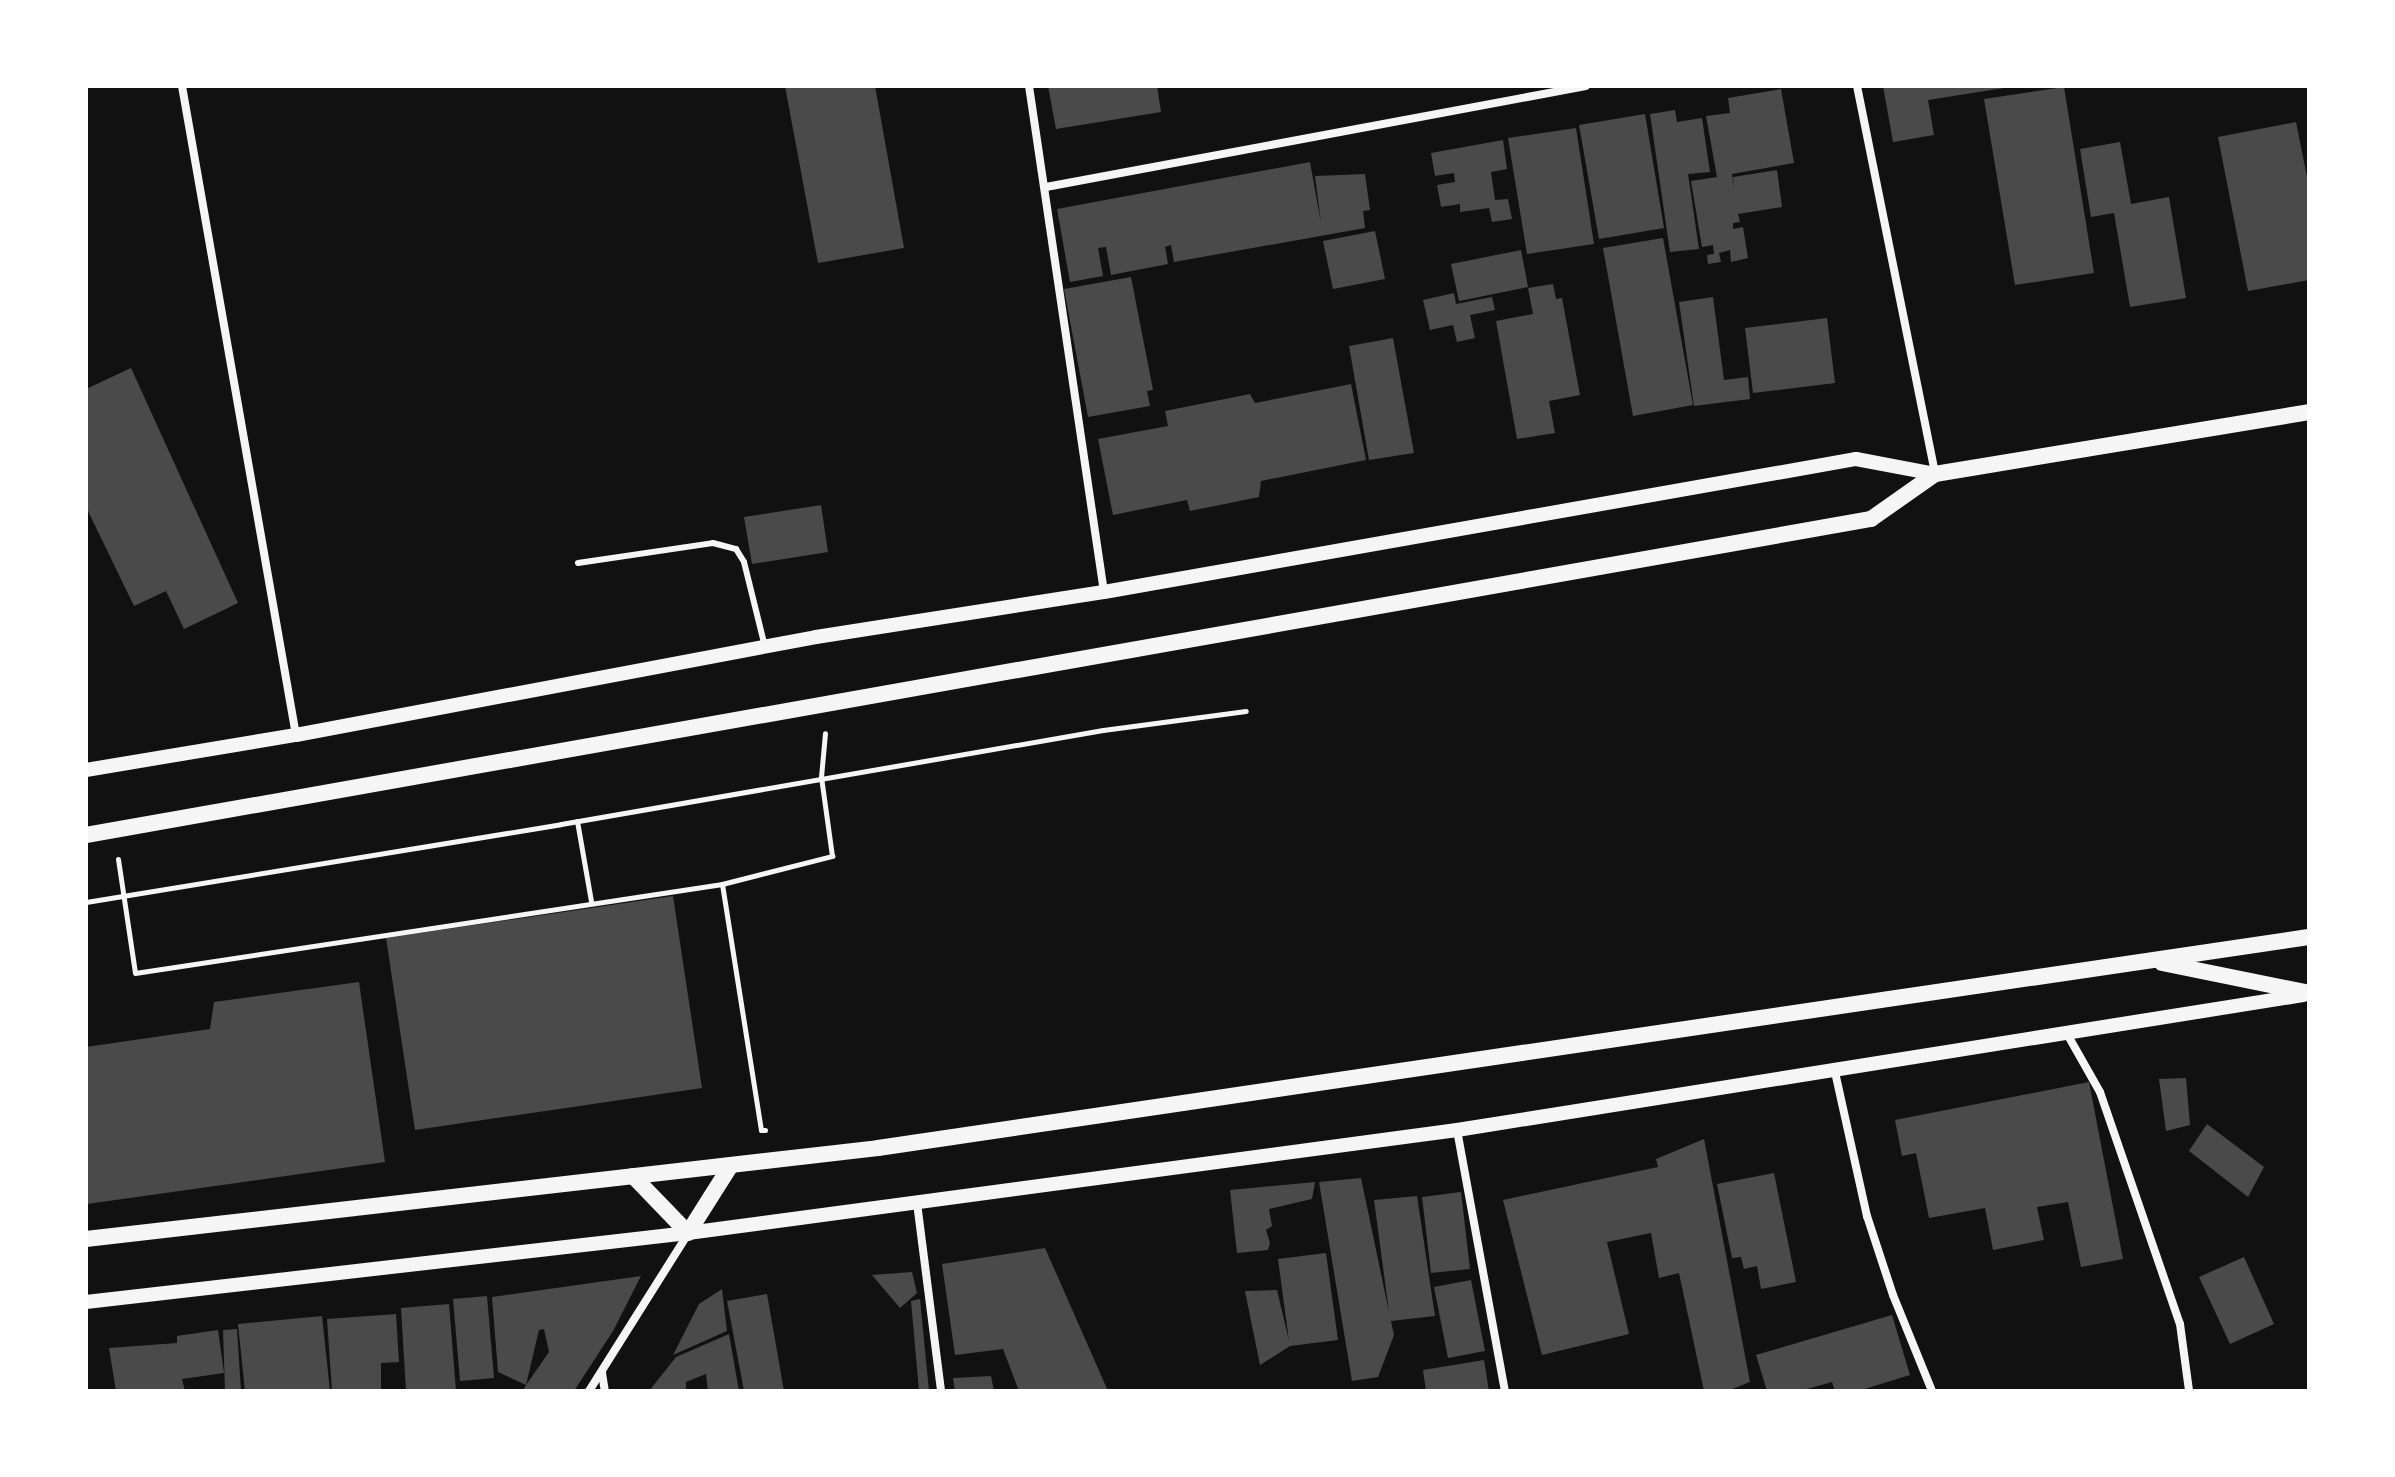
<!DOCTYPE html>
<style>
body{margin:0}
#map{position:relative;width:2395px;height:1477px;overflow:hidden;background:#111;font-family:"Golos Text",sans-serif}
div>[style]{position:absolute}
.building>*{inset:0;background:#4a4a4a}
.path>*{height:5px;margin:-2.5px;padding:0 2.5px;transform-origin:2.5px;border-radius:2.5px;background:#f5f5f5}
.service>*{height:6px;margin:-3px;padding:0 3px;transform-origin:3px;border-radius:3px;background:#f5f5f5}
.minor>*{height:8px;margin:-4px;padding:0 4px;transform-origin:4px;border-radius:4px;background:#f5f5f5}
.tertiary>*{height:14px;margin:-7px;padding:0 7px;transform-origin:7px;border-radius:7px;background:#f5f5f5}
.secondary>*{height:16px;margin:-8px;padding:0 8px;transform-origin:8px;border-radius:8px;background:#f5f5f5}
span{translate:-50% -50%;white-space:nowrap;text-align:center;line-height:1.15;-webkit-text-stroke:6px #fff;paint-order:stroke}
.frame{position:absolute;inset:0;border:88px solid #fff;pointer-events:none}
</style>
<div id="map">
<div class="building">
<i style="clip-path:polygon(785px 86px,875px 86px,904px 248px,818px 263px)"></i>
<i style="clip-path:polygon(1048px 86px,1157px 86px,1161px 112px,1056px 129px)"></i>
<i style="clip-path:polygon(1883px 86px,2003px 86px,2004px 88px,1928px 100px,1934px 135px,1893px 142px)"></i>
<i style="clip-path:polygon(2064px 87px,2094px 273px,2015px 285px,1984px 99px)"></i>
<i style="clip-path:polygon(1781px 89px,1794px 163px,1732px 174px,1734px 190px,1733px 177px,1777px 170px,1782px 207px,1738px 214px,1740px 222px,1733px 223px,1733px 229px,1743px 227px,1748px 258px,1731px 262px,1730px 250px,1719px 253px,1721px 262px,1708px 264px,1707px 255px,1714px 254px,1713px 245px,1702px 247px,1691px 181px,1717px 177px,1706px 116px,1730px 113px,1728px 98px)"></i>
<i style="clip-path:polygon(1675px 110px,1677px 122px,1702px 118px,1710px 172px,1688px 174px,1699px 249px,1670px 252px,1650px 114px)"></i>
<i style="clip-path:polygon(1645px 114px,1664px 228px,1599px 239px,1579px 125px)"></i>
<i style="clip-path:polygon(2296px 122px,2309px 187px,2309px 280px,2248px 291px,2218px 137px)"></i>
<i style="clip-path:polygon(1576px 128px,1594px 244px,1527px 254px,1508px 138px)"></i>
<i style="clip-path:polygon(1503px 140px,1507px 169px,1491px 172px,1495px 200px,1508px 199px,1512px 219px,1492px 222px,1489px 208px,1460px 212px,1460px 204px,1441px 207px,1437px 185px,1455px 182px,1454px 173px,1435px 176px,1431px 153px)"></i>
<i style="clip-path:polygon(2120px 142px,2131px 204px,2169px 197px,2186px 298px,2130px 307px,2114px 213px,2091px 217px,2080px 149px)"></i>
<i style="clip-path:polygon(1310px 162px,1321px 223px,1315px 176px,1365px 174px,1370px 210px,1363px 211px,1365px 228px,1174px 262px,1171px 245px,1165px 247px,1168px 264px,1111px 275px,1106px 247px,1098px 248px,1103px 276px,1070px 282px,1057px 209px)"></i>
<i style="clip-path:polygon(1375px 231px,1385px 279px,1333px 289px,1323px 241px)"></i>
<i style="clip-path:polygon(1663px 238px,1693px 405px,1633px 416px,1603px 248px)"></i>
<i style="clip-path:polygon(1521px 250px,1528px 287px,1459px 301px,1451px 264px)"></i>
<i style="clip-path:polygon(1131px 277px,1153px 390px,1147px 391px,1150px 406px,1088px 417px,1064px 289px)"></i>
<i style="clip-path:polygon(1553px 284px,1556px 299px,1562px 298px,1580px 395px,1549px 401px,1555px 433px,1517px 439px,1496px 321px,1533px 314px,1528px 288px)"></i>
<i style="clip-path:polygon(1454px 293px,1456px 304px,1492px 297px,1495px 310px,1470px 315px,1475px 338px,1457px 342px,1453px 325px,1430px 330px,1423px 300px)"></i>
<i style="clip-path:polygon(1713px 297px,1724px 380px,1748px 377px,1750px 399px,1694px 406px,1679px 302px)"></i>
<i style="clip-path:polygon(1827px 318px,1835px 383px,1753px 393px,1745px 328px)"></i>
<i style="clip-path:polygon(1393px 338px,1414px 453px,1369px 460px,1349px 346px)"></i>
<i style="clip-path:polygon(131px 368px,238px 603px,184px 629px,166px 591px,134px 606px,86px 507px,86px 389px)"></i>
<i style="clip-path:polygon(1351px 384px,1366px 460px,1261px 481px,1259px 497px,1190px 511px,1187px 500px,1113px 515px,1098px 439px,1168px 426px,1165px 411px,1250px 394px,1255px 403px)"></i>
<i style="clip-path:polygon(821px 505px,828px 552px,752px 564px,744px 517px)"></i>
<i style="clip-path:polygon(673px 896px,702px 1088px,415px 1130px,386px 938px)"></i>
<i style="clip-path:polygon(359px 982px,385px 1162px,87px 1204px,86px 1047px,210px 1029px,214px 1002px)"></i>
<i style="clip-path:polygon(2186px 1078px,2190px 1125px,2166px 1131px,2159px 1079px)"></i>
<i style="clip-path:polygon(2089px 1082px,2123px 1259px,2081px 1267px,2068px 1202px,2037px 1207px,2044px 1240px,1993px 1250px,1985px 1208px,1929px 1218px,1916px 1153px,1902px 1156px,1895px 1120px)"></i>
<i style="clip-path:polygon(2207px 1124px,2264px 1167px,2248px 1197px,2189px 1151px)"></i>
<i style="clip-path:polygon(1704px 1139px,1750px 1382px,1727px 1391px,1704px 1391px,1679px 1273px,1659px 1278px,1651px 1233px,1607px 1242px,1629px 1334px,1542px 1355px,1503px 1200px,1658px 1167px,1656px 1159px)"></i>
<i style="clip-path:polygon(1774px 1173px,1796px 1282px,1761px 1289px,1757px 1266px,1744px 1269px,1741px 1257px,1732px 1258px,1717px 1184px)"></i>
<i style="clip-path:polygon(1361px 1178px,1389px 1312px,1374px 1200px,1417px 1196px,1435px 1316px,1391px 1321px,1394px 1335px,1378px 1377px,1352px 1381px,1319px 1182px)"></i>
<i style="clip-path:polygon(1315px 1182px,1312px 1199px,1269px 1209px,1272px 1226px,1266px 1230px,1270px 1243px,1268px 1250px,1237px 1253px,1230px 1190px)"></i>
<i style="clip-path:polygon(1461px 1192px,1470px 1269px,1431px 1273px,1422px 1197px)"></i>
<i style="clip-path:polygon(1045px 1248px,1108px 1391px,1019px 1391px,1003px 1349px,955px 1355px,942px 1264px)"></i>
<i style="clip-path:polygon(1326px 1253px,1338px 1340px,1290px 1346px,1260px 1365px,1245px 1291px,1277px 1290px,1289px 1341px,1278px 1259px)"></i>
<i style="clip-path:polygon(2244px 1257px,2274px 1324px,2230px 1344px,2199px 1277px)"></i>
<i style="clip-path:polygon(912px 1272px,917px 1293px,900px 1308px,872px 1275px)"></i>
<i style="clip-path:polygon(evenodd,641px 1276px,613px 1331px,574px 1391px,523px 1391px,526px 1385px,498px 1372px,492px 1297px,641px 1276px,544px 1329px,549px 1352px,526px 1385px,539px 1330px,544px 1329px)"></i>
<i style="clip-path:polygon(1471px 1280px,1485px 1351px,1448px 1358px,1434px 1287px)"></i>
<i style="clip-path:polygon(722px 1289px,727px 1331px,673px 1355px,699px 1304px)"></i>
<i style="clip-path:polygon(767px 1294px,784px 1391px,744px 1391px,727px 1301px)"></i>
<i style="clip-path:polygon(487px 1296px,494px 1378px,460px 1381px,453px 1299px)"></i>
<i style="clip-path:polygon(920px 1299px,929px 1391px,919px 1391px,911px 1301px)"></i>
<i style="clip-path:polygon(449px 1304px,456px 1391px,406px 1391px,401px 1308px)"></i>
<i style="clip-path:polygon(396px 1314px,399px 1362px,381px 1363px,381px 1391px,332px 1391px,327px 1319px)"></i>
<i style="clip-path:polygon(1892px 1315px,1910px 1375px,1858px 1391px,1835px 1391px,1832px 1382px,1800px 1391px,1767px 1391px,1756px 1355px)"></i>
<i style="clip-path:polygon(322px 1316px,330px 1391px,245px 1391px,238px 1324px)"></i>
<i style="clip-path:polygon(237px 1329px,241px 1391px,225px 1391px,223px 1330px)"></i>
<i style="clip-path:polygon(218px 1330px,224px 1373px,182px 1379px,185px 1391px,116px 1391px,109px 1348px,177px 1343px,177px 1336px)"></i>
<i style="clip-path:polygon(729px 1334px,739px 1391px,708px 1391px,706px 1374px,686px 1382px,686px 1391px,649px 1391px,676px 1357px)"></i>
<i style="clip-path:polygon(1484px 1360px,1489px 1391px,1426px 1391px,1423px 1370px)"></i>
<i style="clip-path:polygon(991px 1376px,994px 1391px,955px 1391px,953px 1378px)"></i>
</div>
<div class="path">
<i style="left:577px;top:821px;width:81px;rotate:80.1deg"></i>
<i style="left:118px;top:859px;width:115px;rotate:81.5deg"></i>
<i style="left:135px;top:973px;width:594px;rotate:-8.62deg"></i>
<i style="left:722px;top:884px;width:249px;rotate:81deg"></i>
<i style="left:761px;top:1130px;width:4px"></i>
<i style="left:722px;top:884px;width:114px;rotate:-14.3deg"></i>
<i style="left:832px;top:856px;width:80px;rotate:-97.9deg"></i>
<i style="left:821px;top:777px;width:44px;rotate:-84.8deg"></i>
<i style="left:86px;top:902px;width:481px;rotate:-9.3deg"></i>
<i style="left:561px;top:824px;width:550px;rotate:-9.84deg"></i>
<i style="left:1103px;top:730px;width:144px;rotate:-7.6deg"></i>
</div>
<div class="service">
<i style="left:578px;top:563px;width:136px;rotate:-8.4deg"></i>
<i style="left:713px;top:543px;width:24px;rotate:15deg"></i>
<i style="left:736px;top:549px;width:15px;rotate:58deg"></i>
<i style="left:744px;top:562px;width:88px;rotate:76.1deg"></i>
</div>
<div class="minor">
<i style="left:182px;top:86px;width:659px;rotate:80.04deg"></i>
<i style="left:1029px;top:86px;width:512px;rotate:81.57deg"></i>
<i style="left:1857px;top:86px;width:395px;rotate:78.6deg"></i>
<i style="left:1046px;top:187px;width:549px;rotate:-10.59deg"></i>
<i style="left:2066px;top:1032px;width:69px;rotate:60.5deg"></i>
<i style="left:2100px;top:1092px;width:245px;rotate:71deg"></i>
<i style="left:2180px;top:1324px;width:68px;rotate:82.3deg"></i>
<i style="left:1835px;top:1072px;width:148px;rotate:77.5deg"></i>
<i style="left:1867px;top:1216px;width:83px;rotate:71.8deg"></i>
<i style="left:1893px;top:1295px;width:104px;rotate:67.9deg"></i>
<i style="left:1457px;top:1130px;width:265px;rotate:79.6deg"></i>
<i style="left:917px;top:1203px;width:190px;rotate:82.7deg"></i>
<i style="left:602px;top:1373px;width:18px;rotate:81deg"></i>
<i style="left:589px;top:1391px;width:186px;rotate:-57.8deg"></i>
</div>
<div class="tertiary">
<i style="left:86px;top:770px;width:213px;rotate:-9.5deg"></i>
<i style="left:296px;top:735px;width:529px;rotate:-10.67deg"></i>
<i style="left:816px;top:637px;width:291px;rotate:-8.9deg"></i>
<i style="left:1104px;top:592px;width:764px;rotate:-10.03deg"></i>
<i style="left:1856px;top:459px;width:80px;rotate:10.8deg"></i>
<i style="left:86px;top:1302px;width:606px;rotate:-6.54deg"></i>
<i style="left:688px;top:1233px;width:776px;rotate:-7.63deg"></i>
<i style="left:1457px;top:1130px;width:858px;rotate:-9.06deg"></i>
</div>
<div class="secondary">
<i style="left:86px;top:835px;width:1813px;rotate:-10.04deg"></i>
<i style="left:1871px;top:519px;width:78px;rotate:-35.1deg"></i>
<i style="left:1935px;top:474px;width:379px;rotate:-9.4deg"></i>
<i style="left:2162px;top:963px;width:150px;rotate:11.5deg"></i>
<i style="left:633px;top:1176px;width:79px;rotate:46deg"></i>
<i style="left:688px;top:1233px;width:80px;rotate:-57.7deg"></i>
<i style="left:86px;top:1239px;width:797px;rotate:-6.55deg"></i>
<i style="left:878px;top:1148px;width:1446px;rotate:-8.39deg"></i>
</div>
<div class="frame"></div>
</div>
